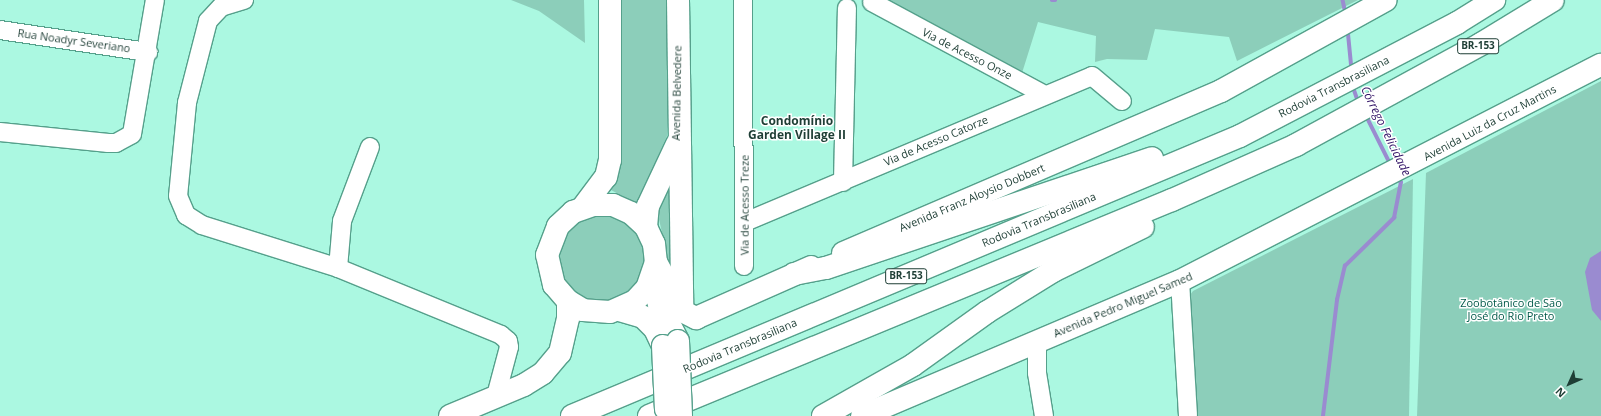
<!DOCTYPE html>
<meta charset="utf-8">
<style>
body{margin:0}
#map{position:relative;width:1601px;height:416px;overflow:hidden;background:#abf8e1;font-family:"Open Sans",sans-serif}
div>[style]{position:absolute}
.green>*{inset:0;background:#8cceba}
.round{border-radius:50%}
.water>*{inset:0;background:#9a8bd0}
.stream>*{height:3.5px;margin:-1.75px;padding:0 1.75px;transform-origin:1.75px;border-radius:1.75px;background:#9a8bd0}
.roads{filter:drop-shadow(1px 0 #55a08b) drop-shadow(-1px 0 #55a08b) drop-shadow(0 1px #55a08b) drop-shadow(0 -1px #55a08b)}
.minor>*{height:18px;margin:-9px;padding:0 9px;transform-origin:9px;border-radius:9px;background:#fff}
.major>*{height:22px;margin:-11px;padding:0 11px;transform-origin:11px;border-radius:11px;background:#fff}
.highway>*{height:22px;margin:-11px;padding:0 11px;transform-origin:11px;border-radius:11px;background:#fff}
.bridges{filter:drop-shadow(1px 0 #55a08b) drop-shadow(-1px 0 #55a08b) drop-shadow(0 1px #55a08b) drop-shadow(0 -1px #55a08b)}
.major-bridge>*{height:22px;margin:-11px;padding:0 11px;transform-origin:11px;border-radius:11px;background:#fff}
span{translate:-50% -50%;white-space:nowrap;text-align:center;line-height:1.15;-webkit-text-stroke:3px #fff;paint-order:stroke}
.shield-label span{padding:1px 3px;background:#fff;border:1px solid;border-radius:3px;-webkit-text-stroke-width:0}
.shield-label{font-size:10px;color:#1e3e35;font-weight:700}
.street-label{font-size:11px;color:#1e3e35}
.park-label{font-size:11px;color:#025a49}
.neighbourhood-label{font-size:12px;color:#1e3e35;font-weight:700}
.water-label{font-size:12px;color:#341668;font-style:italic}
.north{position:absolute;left:1549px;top:364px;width:40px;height:40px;-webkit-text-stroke:3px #fff;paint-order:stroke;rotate:225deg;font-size:11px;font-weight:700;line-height:16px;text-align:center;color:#1e3e35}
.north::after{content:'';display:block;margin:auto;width:14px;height:18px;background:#1e3e35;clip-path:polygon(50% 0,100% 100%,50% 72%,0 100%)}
</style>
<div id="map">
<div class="green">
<i style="clip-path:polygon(511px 0,584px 0,585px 43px,539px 11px)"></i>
<i style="clip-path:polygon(621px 0,669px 0,667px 136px,637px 204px,611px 190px,621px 153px)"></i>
<i style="clip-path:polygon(881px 0,1358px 0,1237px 61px,1229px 37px,1155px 29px,1147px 60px,1107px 59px,1095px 62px,1096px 36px,1038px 22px,1022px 73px)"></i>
<i style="clip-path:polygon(1601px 81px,1601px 416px,1417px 416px,1426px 173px)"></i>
<i style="clip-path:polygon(669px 179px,670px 194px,671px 272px,658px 215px)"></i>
<i style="clip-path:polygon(1413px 179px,1409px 416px,1192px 416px,1187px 299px,1193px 291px)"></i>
<i class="round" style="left:557px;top:215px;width:88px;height:88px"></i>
</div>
<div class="water">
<i style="clip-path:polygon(1601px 251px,1601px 321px,1592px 310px,1585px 272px,1590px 258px)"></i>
</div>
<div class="stream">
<i style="left:1052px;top:0;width:3px"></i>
<i style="left:1343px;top:0;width:14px;rotate:78deg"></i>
<i style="left:1348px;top:29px;width:41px;rotate:84.4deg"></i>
<i style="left:1353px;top:86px;width:18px;rotate:71deg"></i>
<i style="left:1366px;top:115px;width:56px;rotate:63.4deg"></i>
<i style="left:1323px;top:416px;width:117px;rotate:-83.1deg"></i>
<i style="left:1337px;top:300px;width:35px;rotate:-77deg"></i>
<i style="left:1345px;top:266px;width:69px;rotate:-44.4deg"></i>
<i style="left:1394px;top:218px;width:36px;rotate:-79deg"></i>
<i style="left:1401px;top:183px;width:6px;rotate:-121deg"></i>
</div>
<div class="roads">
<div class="minor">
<i style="left:244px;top:0;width:24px;rotate:163deg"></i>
<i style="left:221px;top:7px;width:19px;rotate:133deg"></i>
<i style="left:208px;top:21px;width:85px;rotate:104.4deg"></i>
<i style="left:187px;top:103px;width:93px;rotate:95.5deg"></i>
<i style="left:178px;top:196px;width:21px;rotate:67deg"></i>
<i style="left:186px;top:215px;width:19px;rotate:32deg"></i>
<i style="left:202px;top:225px;width:143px;rotate:17.5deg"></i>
<i style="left:338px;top:268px;width:176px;rotate:22.3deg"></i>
<i style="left:501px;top:335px;width:9px;rotate:41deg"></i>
<i style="left:508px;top:341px;width:6px;rotate:81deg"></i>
<i style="left:509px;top:347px;width:51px;rotate:104.9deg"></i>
<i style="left:743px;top:0;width:266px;rotate:89.8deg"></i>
<i style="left:872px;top:2px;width:196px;rotate:28.3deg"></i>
<i style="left:0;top:30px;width:150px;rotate:8.5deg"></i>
<i style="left:0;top:132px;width:109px;rotate:5.8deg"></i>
<i style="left:108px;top:143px;width:8px"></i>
<i style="left:116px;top:143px;width:18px;rotate:-29deg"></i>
<i style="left:132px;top:134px;width:136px;rotate:-80.3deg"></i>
<i style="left:843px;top:182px;width:174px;rotate:-88.7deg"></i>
<i style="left:745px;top:222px;width:376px;rotate:-22.8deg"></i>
<i style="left:1092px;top:76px;width:39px;rotate:40deg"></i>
<i style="left:338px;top:268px;width:47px;rotate:-85.1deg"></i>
<i style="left:342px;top:221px;width:79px;rotate:-69.3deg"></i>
<i style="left:1180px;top:281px;width:135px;rotate:86.6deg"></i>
<i style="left:1037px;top:342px;width:31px;rotate:90deg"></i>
<i style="left:1037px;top:373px;width:44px;rotate:80.8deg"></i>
</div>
<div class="major">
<i style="left:678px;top:0;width:305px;rotate:89.2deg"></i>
<i style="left:583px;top:207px;width:38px;rotate:-53deg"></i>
<i style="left:606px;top:177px;width:17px;rotate:-77deg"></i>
<i style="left:610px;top:160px;width:160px;rotate:-90deg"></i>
<i style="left:646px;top:227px;width:21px;rotate:-85deg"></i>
<i style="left:648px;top:206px;width:68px;rotate:-64.9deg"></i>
<i style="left:843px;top:253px;width:411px;rotate:-23.2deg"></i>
<i style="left:1221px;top:91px;width:188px;rotate:-28.9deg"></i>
<i style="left:656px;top:262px;width:55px;rotate:62deg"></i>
<i style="left:682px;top:311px;width:16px;rotate:27deg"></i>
<i style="left:696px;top:318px;width:126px;rotate:-23.9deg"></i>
<i style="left:652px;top:280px;width:25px;rotate:74deg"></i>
<i style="left:659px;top:304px;width:42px;rotate:62.8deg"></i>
<i style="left:619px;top:310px;width:25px;rotate:16deg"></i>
<i style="left:643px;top:317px;width:17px;rotate:45deg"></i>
<i style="left:655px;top:329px;width:19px;rotate:65deg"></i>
<i style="left:450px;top:416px;width:80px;rotate:-22.7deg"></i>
<i style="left:524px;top:385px;width:22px;rotate:-32deg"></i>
<i style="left:543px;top:373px;width:26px;rotate:-50deg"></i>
<i style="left:560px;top:353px;width:36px;rotate:-77deg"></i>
<i style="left:568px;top:318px;width:17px;rotate:-90deg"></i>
<i style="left:568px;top:301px;width:21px;rotate:-131deg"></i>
<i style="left:554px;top:285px;width:31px;rotate:-103deg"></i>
<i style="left:547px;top:255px;width:31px;rotate:-69deg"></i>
<i style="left:558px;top:226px;width:21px;rotate:-43deg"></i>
<i style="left:573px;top:212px;width:21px;rotate:-19deg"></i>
<i style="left:593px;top:205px;width:20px"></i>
<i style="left:613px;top:205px;width:20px;rotate:24deg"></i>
<i style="left:631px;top:213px;width:21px;rotate:43deg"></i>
<i style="left:646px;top:227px;width:19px;rotate:65deg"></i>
<i style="left:654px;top:244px;width:18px;rotate:84deg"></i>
<i style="left:656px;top:262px;width:28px;rotate:109deg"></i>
<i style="left:647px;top:288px;width:18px;rotate:133deg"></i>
<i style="left:635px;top:301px;width:27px;rotate:156deg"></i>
<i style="left:610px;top:312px;width:27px;rotate:-176deg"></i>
<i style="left:583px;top:310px;width:17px;rotate:-149deg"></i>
<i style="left:862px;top:416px;width:345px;rotate:-23deg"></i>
<i style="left:1180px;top:281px;width:473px;rotate:-27.2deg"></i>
</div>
<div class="highway">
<i style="left:794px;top:274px;width:33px;rotate:-11deg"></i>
<i style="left:826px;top:268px;width:344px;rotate:-18.6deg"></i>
<i style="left:572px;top:416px;width:724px;rotate:-22.74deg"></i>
<i style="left:1240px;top:136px;width:245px;rotate:-27.5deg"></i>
<i style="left:1457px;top:23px;width:44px;rotate:-31.9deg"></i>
<i style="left:649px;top:416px;width:566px;rotate:-22.44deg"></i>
<i style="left:1172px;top:200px;width:136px;rotate:-23.9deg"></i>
<i style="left:1296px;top:145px;width:211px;rotate:-28.6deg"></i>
<i style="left:1481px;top:44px;width:84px;rotate:-31.4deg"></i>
<i style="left:823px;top:416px;width:103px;rotate:-29.5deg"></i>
<i style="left:913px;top:365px;width:91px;rotate:-35.6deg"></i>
<i style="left:987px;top:312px;width:78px;rotate:-31.8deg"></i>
<i style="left:1053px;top:271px;width:100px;rotate:-26.1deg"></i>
</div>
</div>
<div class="bridges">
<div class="major-bridge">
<i style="left:678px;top:341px;width:75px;rotate:87.7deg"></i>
<i style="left:663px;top:346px;width:63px;rotate:87.3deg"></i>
</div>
</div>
<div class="shield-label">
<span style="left:1478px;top:46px">BR-153</span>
<span style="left:906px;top:276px">BR-153</span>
</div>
<div class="street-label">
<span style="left:74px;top:41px;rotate:8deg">Rua Noadyr Severiano</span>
<span style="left:967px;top:54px;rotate:27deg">Via de Acesso Onze</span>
<span style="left:1334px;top:87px;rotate:-27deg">Rodovia Transbrasiliana</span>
<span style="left:677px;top:93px;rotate:-89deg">Avenida Belvedere</span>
<span style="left:1490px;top:123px;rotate:-28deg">Avenida Luiz da Cruz Martins</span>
<span style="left:936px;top:141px;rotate:-23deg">Via de Acesso Catorze</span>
<span style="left:972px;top:198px;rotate:-23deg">Avenida Franz Aloysio Dobbert</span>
<span style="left:745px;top:205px;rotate:-90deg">Via de Acesso Treze</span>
<span style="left:1039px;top:220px;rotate:-23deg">Rodovia Transbrasiliana</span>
<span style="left:1123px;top:305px;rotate:-23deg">Avenida Pedro Miguel Samed</span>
<span style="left:740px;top:346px;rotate:-23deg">Rodovia Transbrasiliana</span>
</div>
<div class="park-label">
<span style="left:1511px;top:310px">Zoobotânico de São<br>José do Rio Preto</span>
</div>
<div class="neighbourhood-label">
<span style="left:797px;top:128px">Condomínio<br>Garden Village II</span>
</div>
<div class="water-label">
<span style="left:1386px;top:131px;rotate:64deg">Córrego Felicidade</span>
</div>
<div class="north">N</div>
</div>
